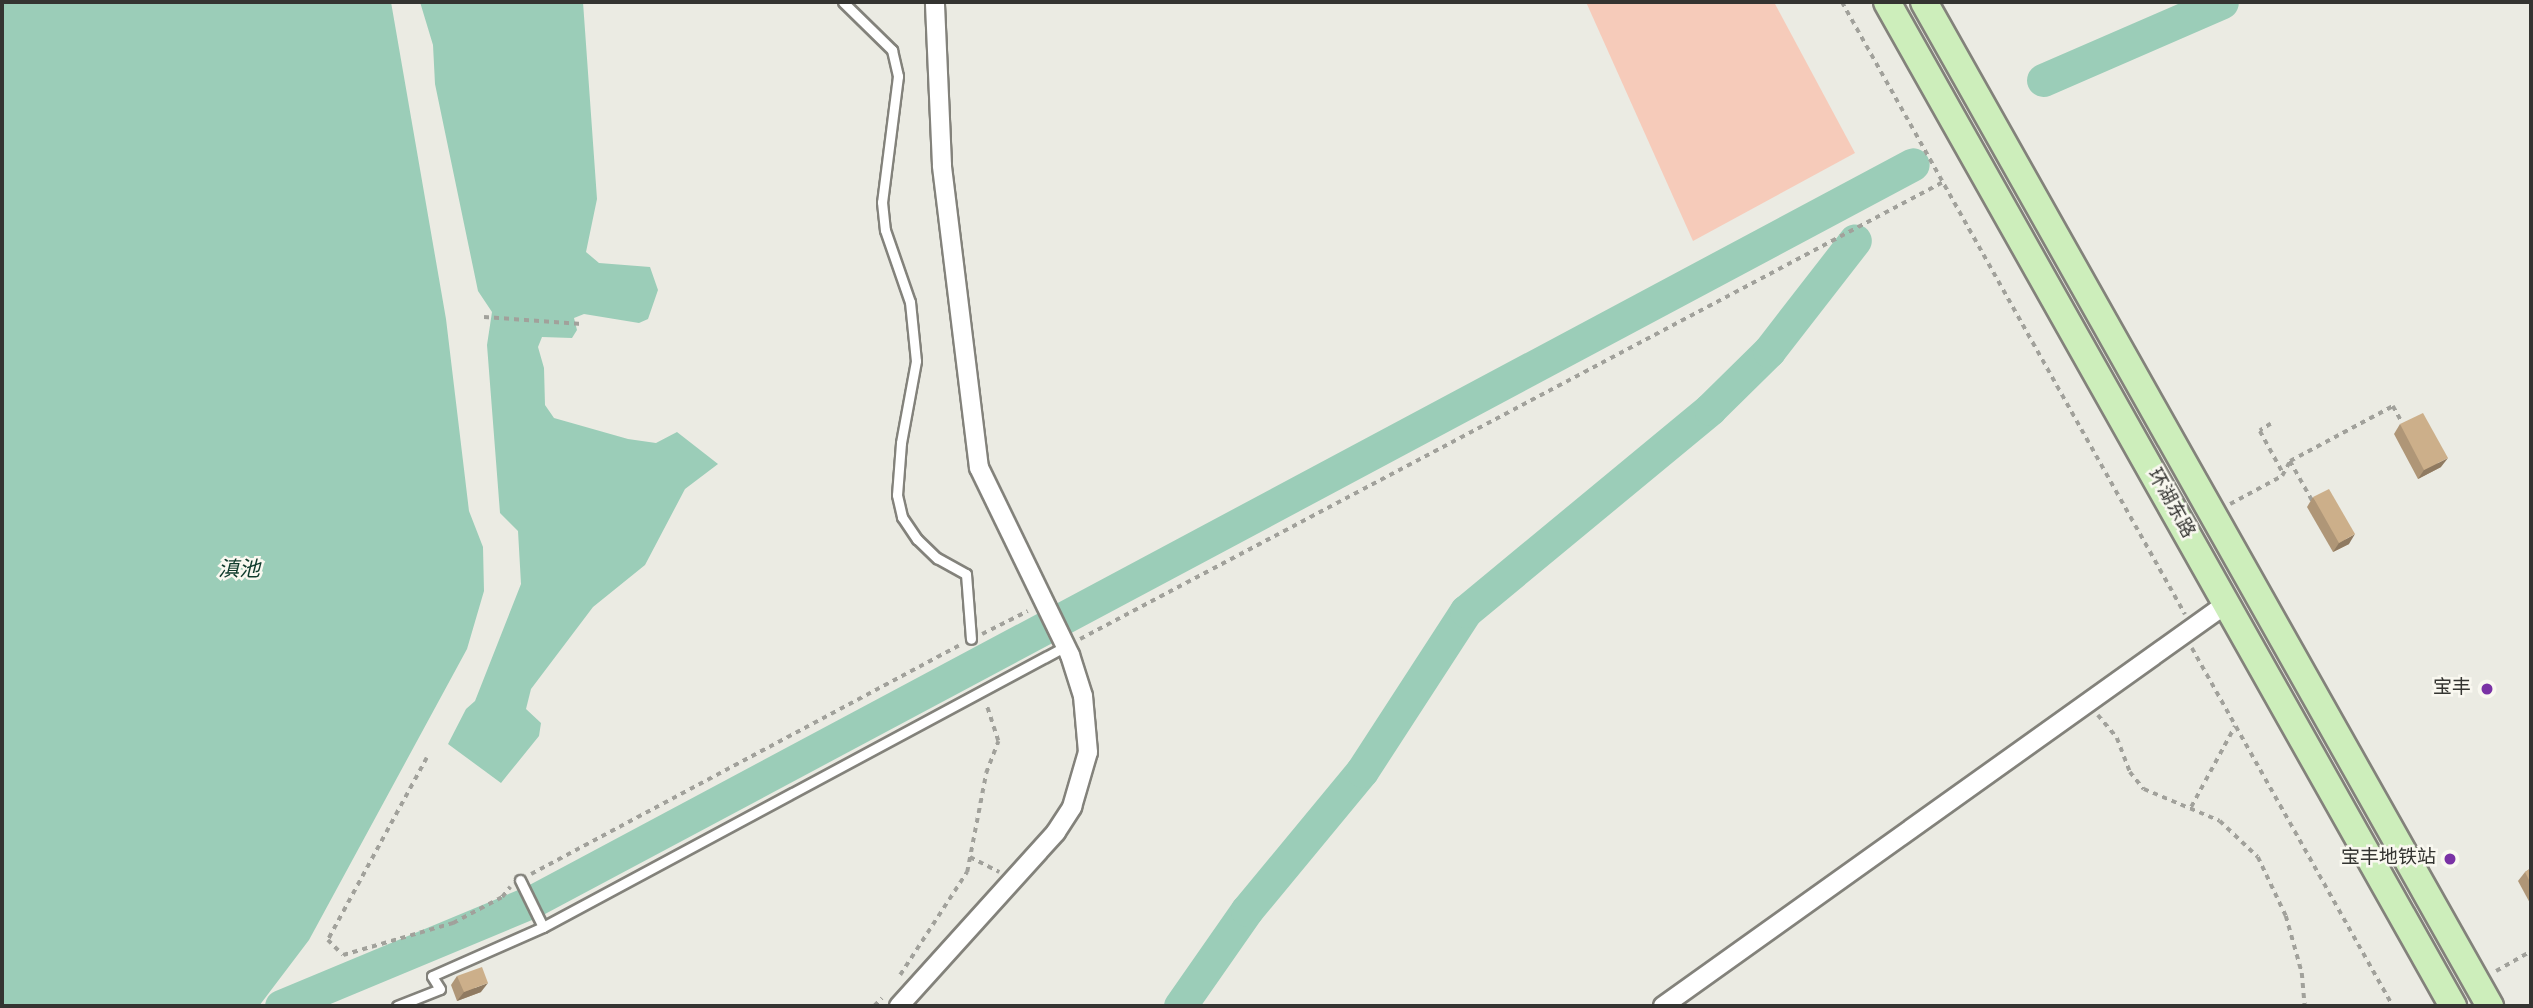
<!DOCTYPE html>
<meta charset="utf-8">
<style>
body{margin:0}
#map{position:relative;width:2533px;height:1008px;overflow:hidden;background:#ebebe3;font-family:Overpass,"Noto Sans SC",sans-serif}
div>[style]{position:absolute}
.green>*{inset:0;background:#f6cbba}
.water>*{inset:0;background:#9bcdb8}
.river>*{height:33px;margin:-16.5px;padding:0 16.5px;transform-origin:16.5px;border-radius:16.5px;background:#9bcdb8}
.path>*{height:3.5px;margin-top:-1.75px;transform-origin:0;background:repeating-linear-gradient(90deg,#a1a19b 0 5px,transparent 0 10px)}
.roads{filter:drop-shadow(2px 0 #83827b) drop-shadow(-2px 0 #83827b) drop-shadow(0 2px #83827b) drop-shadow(0 -2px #83827b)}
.service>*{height:9px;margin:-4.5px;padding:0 4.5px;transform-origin:4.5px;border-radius:4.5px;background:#fff}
.minor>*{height:18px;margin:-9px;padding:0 9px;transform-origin:9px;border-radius:9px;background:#fff}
.primary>*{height:26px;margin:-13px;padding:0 13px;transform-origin:13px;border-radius:13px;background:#cdeebb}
.wall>*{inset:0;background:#af9677}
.shaded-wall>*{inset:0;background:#8f7a61}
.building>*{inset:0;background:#ccaf8a}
.dots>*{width:19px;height:19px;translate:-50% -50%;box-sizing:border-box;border:4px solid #f9f8f0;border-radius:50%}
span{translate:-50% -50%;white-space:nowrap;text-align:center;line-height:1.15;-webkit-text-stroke:5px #f9f8f0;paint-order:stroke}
.street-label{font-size:19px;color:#343431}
.poi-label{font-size:19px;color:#343431}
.right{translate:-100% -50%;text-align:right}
.water-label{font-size:21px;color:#0e3a2b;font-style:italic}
.frame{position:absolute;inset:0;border:4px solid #343431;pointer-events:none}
</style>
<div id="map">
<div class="green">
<i style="clip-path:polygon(1586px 2px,1774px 2px,1855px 153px,1693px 241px)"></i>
</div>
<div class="water">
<i style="clip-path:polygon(2px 2px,391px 2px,446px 319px,469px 511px,483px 547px,484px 591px,467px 649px,309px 940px,259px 1006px,2px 1006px)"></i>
<i style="clip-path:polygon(420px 2px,583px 2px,597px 199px,586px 252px,599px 263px,650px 267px,658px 290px,648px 319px,639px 323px,584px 314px,574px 318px,577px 330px,572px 338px,542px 337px,538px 347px,544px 368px,545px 405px,554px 418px,628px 439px,656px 443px,677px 432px,718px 464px,685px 489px,645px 565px,593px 607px,531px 689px,526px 709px,541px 723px,539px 736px,501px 783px,448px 744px,466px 709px,475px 701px,521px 584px,518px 531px,500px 513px,487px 345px,492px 312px,478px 291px,435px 84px,433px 45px)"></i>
</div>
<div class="river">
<i style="left:2043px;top:80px;width:195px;rotate:-23.5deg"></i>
<i style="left:281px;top:1006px;width:273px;rotate:-22.6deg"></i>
<i style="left:533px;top:901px;width:1564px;rotate:-28.1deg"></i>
<i style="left:1180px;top:1006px;width:117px;rotate:-55.1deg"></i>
<i style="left:1247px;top:910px;width:180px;rotate:-50.4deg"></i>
<i style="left:1362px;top:771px;width:191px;rotate:-57deg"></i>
<i style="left:1466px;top:611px;width:317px;rotate:-39.6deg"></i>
<i style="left:1710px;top:409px;width:83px;rotate:-44.5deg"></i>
<i style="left:1769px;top:351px;width:140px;rotate:-52.2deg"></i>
</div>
<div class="path">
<i style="left:1842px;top:2px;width:702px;rotate:60.73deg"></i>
<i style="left:484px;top:317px;width:98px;rotate:4.1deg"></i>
<i style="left:2271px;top:424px;width:13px;rotate:148deg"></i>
<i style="left:2260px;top:431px;width:48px;rotate:61.3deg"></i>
<i style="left:2290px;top:461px;width:47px;rotate:60.7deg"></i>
<i style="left:2230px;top:504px;width:59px;rotate:-28.3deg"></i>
<i style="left:2282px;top:476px;width:17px;rotate:-62deg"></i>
<i style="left:2290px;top:461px;width:117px;rotate:-28.1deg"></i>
<i style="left:2393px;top:406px;width:23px;rotate:61deg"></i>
<i style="left:982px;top:634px;width:51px;rotate:-26.6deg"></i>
<i style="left:1080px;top:639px;width:977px;rotate:-27.9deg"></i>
<i style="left:2192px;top:648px;width:411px;rotate:60.7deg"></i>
<i style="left:2098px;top:715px;width:30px;rotate:50deg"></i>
<i style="left:2117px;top:738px;width:36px;rotate:69deg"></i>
<i style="left:2130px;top:772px;width:22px;rotate:51deg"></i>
<i style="left:2144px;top:789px;width:82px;rotate:22.8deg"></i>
<i style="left:2220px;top:821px;width:52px;rotate:43.5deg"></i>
<i style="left:2258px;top:857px;width:65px;rotate:64.6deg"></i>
<i style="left:2286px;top:916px;width:59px;rotate:74.3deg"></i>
<i style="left:2302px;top:973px;width:33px;rotate:85deg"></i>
<i style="left:427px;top:758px;width:207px;rotate:118.5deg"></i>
<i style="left:328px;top:940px;width:21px;rotate:45deg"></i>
<i style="left:343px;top:955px;width:115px;rotate:-16.2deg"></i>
<i style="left:453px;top:923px;width:55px;rotate:-28deg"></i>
<i style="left:502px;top:897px;width:13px;rotate:-51deg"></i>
<i style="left:2191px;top:807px;width:92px;rotate:-61.5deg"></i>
<i style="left:970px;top:857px;width:33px;rotate:27deg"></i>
<i style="left:531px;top:874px;width:485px;rotate:-28.1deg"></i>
<i style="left:2496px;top:971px;width:40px;rotate:-29.7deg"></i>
<i style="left:900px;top:975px;width:123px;rotate:-57deg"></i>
<i style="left:967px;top:872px;width:101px;rotate:-79.1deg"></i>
<i style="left:986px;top:773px;width:34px;rotate:-69deg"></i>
<i style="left:998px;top:741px;width:39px;rotate:-108deg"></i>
<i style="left:874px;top:1006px;width:11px;rotate:-45deg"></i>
</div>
<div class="roads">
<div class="service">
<i style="left:843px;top:2px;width:69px;rotate:44.4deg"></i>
<i style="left:892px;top:50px;width:27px;rotate:77deg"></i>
<i style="left:898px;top:76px;width:127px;rotate:97.2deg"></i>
<i style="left:882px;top:202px;width:28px;rotate:84deg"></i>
<i style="left:885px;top:230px;width:76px;rotate:70.9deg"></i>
<i style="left:910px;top:302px;width:59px;rotate:84.2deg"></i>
<i style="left:916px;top:361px;width:83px;rotate:100.4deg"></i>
<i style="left:901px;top:443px;width:52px;rotate:94.4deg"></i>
<i style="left:897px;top:495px;width:23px;rotate:77deg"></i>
<i style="left:902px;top:517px;width:27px;rotate:56deg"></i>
<i style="left:917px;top:539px;width:28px;rotate:44deg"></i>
<i style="left:937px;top:558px;width:33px;rotate:29deg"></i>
<i style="left:966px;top:574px;width:65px;rotate:85.6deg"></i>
<i style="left:520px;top:880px;width:52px;rotate:63.9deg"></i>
<i style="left:397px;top:1006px;width:46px;rotate:-21.6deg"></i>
<i style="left:440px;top:989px;width:15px;rotate:-122deg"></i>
<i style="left:432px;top:976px;width:121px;rotate:-23.8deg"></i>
<i style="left:543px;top:927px;width:594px;rotate:-28.25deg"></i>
</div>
<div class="minor">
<i style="left:899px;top:1006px;width:234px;rotate:-47.9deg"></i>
<i style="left:1056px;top:832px;width:30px;rotate:-57deg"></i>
<i style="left:1072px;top:807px;width:57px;rotate:-73.8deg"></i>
<i style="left:1088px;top:752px;width:56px;rotate:-95.1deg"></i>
<i style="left:1083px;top:696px;width:43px;rotate:-107.6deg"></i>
<i style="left:1070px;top:655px;width:208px;rotate:-115.9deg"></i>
<i style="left:979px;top:468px;width:305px;rotate:-97deg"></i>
<i style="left:942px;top:165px;width:163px;rotate:-92.5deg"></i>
<i style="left:1663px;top:1006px;width:692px;rotate:-35.53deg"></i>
</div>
<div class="primary">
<i style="left:1887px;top:2px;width:1153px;rotate:60.59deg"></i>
<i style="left:1924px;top:2px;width:1153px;rotate:60.59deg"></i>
</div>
</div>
<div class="wall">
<i style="clip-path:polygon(2400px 424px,2441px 467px,2418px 479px,2394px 434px)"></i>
<i style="clip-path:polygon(2313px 497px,2349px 544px,2333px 552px,2307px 507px)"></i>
<i style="clip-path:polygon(2531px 868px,2531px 905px,2518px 881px,2525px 872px)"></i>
<i style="clip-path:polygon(457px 976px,481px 992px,457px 1001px,451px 985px)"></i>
</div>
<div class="shaded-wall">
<i style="clip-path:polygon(2448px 458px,2441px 467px,2418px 479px,2424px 470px)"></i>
<i style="clip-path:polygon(2355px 534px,2349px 544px,2333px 552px,2339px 543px)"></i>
<i style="clip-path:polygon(488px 983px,481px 992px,457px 1001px,464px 992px)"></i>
</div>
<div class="building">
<i style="clip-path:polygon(2423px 413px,2448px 458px,2424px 470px,2400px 424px)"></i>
<i style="clip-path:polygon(2329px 489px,2355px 534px,2339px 543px,2313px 497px)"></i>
<i style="clip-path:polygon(2531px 868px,2531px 884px,2525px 872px)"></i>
<i style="clip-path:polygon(482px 967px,488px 983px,464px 992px,457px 976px)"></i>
</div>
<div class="dots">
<i style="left:2487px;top:689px;background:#7a32a5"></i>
<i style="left:2450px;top:859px;background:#7a32a5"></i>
</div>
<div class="street-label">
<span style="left:2170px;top:504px;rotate:61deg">环湖东路</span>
</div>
<div class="poi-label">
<span class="right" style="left:2471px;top:689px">宝丰</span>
<span class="right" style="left:2436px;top:859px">宝丰地铁站</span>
</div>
<div class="water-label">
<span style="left:239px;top:571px">滇池</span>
</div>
<div class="frame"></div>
</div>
